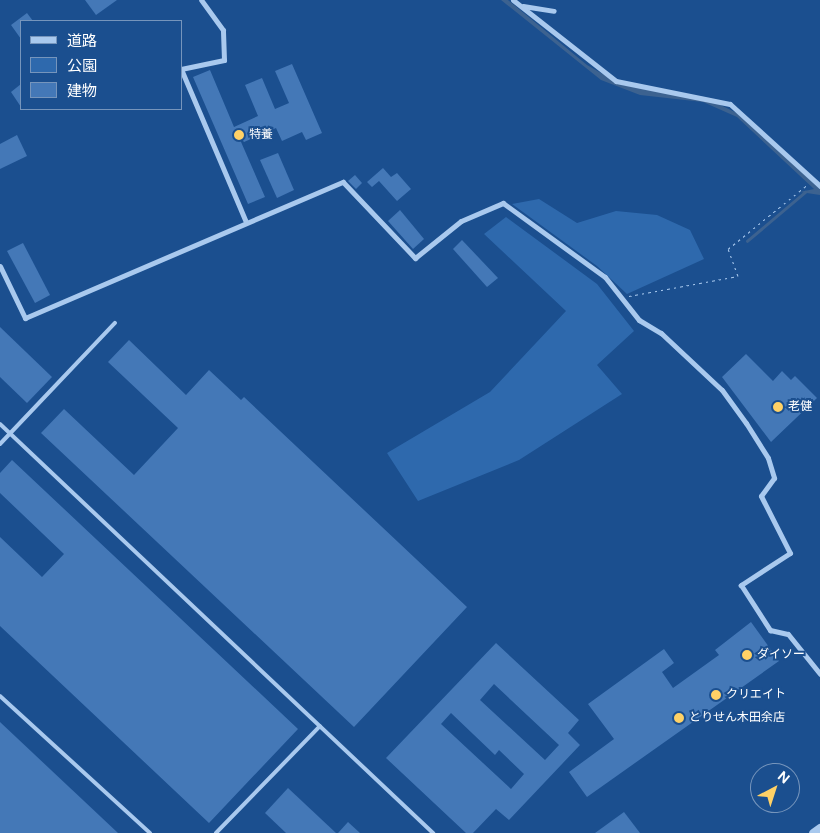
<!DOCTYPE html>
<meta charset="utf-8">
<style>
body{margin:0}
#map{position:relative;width:820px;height:833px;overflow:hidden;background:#1b4f8f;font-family:"DM Sans","Noto Sans JP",sans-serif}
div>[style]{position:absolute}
.green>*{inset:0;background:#2e69ad}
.water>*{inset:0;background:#3c6290}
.stream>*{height:2.5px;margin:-1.25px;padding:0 1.25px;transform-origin:1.25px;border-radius:1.25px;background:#3c6290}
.building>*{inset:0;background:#4478b7}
.path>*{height:1px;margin-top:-0.5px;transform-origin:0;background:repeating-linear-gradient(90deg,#a9c9ee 0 2.5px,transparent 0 6.5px)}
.service>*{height:4px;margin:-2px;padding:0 2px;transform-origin:2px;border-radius:2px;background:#a9c9ee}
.minor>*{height:5px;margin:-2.5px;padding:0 2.5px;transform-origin:2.5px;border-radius:2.5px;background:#a9c9ee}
.tertiary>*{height:9px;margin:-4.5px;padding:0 4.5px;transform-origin:4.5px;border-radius:4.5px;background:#a9c9ee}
.dots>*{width:14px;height:14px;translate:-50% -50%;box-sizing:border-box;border:2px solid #1b4f8f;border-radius:50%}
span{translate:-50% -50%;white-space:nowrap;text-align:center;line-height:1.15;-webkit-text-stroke:4px #1b4f8f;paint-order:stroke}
.poi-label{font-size:12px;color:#fff}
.left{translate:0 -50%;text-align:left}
.legend{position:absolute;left:20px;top:20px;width:162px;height:90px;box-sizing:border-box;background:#1b4f8f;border:1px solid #7695bc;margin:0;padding:6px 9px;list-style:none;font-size:15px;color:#fff}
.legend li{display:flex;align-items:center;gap:10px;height:25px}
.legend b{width:25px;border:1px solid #7695bc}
.north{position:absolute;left:750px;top:763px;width:50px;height:50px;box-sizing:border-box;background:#1b4f8f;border:1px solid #7695bc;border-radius:50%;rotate:40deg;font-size:14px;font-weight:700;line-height:20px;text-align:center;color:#fff}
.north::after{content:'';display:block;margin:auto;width:18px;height:22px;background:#ffd166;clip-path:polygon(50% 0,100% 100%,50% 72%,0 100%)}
</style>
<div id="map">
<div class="green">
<i style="clip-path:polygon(539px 199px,577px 223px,616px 211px,657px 215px,690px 230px,704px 259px,627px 294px,597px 266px,512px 204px)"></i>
<i style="clip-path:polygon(506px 217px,597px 284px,634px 331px,597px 365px,622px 394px,519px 460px,418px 501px,387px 453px,490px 392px,566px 311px,484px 234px)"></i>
</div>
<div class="water">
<i style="clip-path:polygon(501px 0,508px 0,587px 65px,622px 85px,704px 97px,739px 114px,820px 189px,820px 195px,800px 192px,814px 189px,737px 117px,703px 102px,640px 95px,601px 80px)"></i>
</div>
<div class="stream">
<i style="left:747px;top:241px;width:76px;rotate:-40.2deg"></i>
</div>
<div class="building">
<i style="clip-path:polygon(85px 0,117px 0,96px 15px)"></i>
<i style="clip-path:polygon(27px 13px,33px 21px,21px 21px,21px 39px,11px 25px)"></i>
<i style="clip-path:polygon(292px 64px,322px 133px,306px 140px,302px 132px,282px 141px,276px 128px,244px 142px,238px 135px,265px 197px,248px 204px,193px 77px,210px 70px,234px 127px,258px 116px,245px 85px,262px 78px,275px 109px,289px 103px,275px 71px)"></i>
<i style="clip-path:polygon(21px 84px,21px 107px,11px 92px)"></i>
<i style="clip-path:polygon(17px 135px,27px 156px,0 169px,0 144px)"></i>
<i style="clip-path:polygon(278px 153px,294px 190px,277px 198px,260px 160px)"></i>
<i style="clip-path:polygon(383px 168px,391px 177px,397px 173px,411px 189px,397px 201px,379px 181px,372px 187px,367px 182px)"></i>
<i style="clip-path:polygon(355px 175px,362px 183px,356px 189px,348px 181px)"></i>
<i style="clip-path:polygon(400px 210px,424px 239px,413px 249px,388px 221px)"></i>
<i style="clip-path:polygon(462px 240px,498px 278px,487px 287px,453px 249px)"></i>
<i style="clip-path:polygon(23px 243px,50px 295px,35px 303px,7px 251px)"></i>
<i style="clip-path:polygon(0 327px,52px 377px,27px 403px,0 377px)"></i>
<i style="clip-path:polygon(129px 340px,186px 395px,209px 370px,241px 400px,244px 397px,467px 607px,354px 727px,41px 433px,64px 409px,134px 475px,178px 428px,108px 362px)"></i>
<i style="clip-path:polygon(746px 354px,773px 381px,782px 371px,791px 380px,795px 376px,817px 398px,771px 442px,722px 377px)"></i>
<i style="clip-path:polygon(12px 460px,298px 729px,209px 823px,0 626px,0 537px,42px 577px,64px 554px,0 493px,0 473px)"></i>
<i style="clip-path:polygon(751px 622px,779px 661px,587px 797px,569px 772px,614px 739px,588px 704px,664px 649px,674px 663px,662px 672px,673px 688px,719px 655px,715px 650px)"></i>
<i style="clip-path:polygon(evenodd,496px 643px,579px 720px,568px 733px,580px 745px,509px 820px,496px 809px,473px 833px,466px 833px,386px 758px,496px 643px,494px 684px,559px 745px,545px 760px,480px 700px,494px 684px,496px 643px,451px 713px,495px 755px,499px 750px,524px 774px,511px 789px,441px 724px,451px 713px)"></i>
<i style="clip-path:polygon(0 722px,118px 833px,0 833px)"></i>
<i style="clip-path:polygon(288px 788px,336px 833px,286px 833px,265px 813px)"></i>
<i style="clip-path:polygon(624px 812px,640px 833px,595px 833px)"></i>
<i style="clip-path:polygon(348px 822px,360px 833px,338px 833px)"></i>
</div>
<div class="path">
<i style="left:629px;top:296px;width:111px;rotate:-10.4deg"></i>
<i style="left:738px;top:276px;width:29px;rotate:-110deg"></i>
<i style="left:728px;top:249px;width:102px;rotate:-39deg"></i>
</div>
<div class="service">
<i style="left:0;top:424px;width:596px;rotate:43.37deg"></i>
<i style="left:0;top:444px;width:167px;rotate:-46.5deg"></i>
<i style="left:0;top:696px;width:203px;rotate:42.4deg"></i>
<i style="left:216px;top:833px;width:149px;rotate:-45.8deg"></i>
</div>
<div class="minor">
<i style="left:513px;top:0;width:131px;rotate:38.2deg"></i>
<i style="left:616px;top:81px;width:116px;rotate:11.4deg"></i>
<i style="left:730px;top:104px;width:122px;rotate:42.3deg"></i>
<i style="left:523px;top:6px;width:31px;rotate:9deg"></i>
<i style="left:181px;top:69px;width:166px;rotate:67deg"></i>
<i style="left:181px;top:69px;width:44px;rotate:-11.8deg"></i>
<i style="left:224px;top:60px;width:30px;rotate:-92deg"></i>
<i style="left:223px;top:30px;width:37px;rotate:-126deg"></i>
<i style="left:0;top:266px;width:58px;rotate:64.3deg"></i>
<i style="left:25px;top:318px;width:346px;rotate:-23.2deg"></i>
<i style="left:343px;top:182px;width:105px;rotate:46.5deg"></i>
<i style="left:415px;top:258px;width:59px;rotate:-38.8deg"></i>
<i style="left:461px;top:221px;width:46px;rotate:-23.2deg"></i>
<i style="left:503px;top:203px;width:126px;rotate:36deg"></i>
<i style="left:605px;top:277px;width:55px;rotate:51.7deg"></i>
<i style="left:639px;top:320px;width:26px;rotate:31deg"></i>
<i style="left:661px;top:333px;width:83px;rotate:43.1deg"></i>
<i style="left:722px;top:390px;width:41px;rotate:54deg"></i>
<i style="left:746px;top:423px;width:41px;rotate:57.8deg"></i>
<i style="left:768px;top:458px;width:21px;rotate:73deg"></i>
<i style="left:774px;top:478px;width:22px;rotate:126deg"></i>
<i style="left:761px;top:496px;width:64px;rotate:63deg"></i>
<i style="left:790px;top:553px;width:59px;rotate:146.9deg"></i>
<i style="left:741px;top:585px;width:54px;rotate:57.2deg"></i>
<i style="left:770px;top:630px;width:18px;rotate:13deg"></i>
<i style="left:788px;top:634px;width:51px;rotate:51.3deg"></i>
</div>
<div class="tertiary">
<i style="left:813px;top:833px;width:9px;rotate:-36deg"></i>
</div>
<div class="dots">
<i style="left:239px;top:135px;background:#ffd166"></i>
<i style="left:778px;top:407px;background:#ffd166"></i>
<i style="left:747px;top:655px;background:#ffd166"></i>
<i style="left:716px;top:695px;background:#ffd166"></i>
<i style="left:679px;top:718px;background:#ffd166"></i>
</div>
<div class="poi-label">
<span class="left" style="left:249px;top:135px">特養</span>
<span class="left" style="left:788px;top:407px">老健</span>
<span class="left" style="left:757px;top:655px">ダイソー</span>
<span class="left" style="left:726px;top:695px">クリエイト</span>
<span class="left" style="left:689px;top:718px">とりせん木田余店</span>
</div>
<ul class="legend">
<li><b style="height:6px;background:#a9c9ee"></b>道路</li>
<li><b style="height:14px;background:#2e69ad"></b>公園</li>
<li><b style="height:14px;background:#4478b7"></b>建物</li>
</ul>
<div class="north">N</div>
</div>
